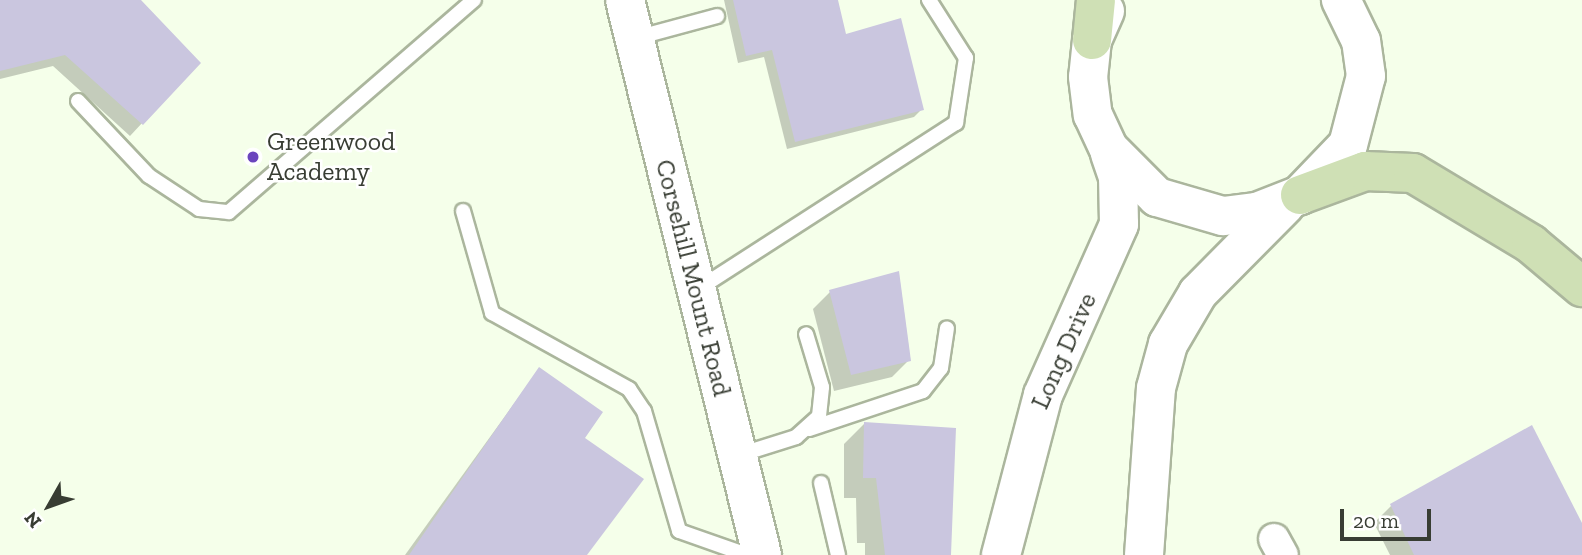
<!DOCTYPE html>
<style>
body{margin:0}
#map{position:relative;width:1582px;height:555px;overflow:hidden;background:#f5ffea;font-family:"Zilla Slab",serif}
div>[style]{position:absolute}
.shadow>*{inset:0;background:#0003}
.building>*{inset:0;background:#cac6df}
.roads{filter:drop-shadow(2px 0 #abb69d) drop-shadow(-2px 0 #abb69d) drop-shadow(0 2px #abb69d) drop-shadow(0 -2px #abb69d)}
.service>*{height:14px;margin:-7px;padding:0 7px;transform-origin:7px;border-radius:7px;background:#fff}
.minor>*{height:30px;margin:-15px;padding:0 15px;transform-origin:15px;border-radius:15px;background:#fff}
.secondary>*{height:38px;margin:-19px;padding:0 19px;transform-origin:19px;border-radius:19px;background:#fff}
.primary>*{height:38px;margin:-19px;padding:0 19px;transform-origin:19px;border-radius:19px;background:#cfe0b5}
.dots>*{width:19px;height:19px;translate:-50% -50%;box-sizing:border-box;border:4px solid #fff;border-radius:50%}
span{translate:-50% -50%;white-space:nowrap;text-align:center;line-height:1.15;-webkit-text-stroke:5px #fff;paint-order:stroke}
.poi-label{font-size:26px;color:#383d33}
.left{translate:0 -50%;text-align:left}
.street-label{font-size:26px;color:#383d33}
.north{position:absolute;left:14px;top:471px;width:70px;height:70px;-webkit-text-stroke:5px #fff;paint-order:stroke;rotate:230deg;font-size:19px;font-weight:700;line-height:28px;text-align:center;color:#383d33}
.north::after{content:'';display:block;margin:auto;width:24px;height:32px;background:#383d33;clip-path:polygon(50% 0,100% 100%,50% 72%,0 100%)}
.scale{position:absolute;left:1340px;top:509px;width:91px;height:32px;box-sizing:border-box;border:4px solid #383d33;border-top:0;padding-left:9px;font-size:21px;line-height:24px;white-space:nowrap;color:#383d33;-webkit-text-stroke:5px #fff;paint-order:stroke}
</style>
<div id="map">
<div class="shadow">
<i style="clip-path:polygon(0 0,139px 0,198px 63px,130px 136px,53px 66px,0 79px)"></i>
<i style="clip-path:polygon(724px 0,836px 0,844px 36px,922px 109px,914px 117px,787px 149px,764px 57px,738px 63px)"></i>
<i style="clip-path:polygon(830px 292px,909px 360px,892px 377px,834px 391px,813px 309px)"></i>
<i style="clip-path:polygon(539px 369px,583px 438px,585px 555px,405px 555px)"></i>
<i style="clip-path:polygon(865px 423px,950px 555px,865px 555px,865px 543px,857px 543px,856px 498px,844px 498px,844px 444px)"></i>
<i style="clip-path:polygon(1391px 506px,1582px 527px,1582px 555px,1390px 555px,1374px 523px)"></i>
</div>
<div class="building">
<i style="clip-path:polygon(0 0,141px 0,201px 63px,143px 125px,65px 55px,0 71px)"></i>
<i style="clip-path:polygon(733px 0,838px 0,846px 34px,901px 18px,924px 110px,795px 142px,772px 50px,746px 56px)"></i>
<i style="clip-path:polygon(899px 271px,911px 361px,851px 375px,829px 290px)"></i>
<i style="clip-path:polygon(539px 367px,603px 412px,585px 438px,644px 479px,587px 555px,409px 555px)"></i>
<i style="clip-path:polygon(864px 422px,956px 428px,951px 555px,885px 555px,876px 478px,863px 478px)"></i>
<i style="clip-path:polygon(1532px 425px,1582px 523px,1582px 555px,1414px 555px,1390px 504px)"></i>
</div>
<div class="roads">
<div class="service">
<i style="left:636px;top:38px;width:84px;rotate:-15.2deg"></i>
<i style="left:78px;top:101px;width:103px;rotate:46.6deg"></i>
<i style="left:149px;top:176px;width:60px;rotate:33.4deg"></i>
<i style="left:199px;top:209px;width:30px;rotate:6deg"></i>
<i style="left:229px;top:212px;width:324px;rotate:-40.9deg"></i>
<i style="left:463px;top:211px;width:106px;rotate:74.1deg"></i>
<i style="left:492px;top:313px;width:157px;rotate:29deg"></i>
<i style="left:629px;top:389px;width:27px;rotate:56deg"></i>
<i style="left:644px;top:411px;width:125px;rotate:73.7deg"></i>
<i style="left:679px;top:531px;width:72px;rotate:19.4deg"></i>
<i style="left:698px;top:289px;width:307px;rotate:-32.8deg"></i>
<i style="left:956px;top:123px;width:66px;rotate:-81.3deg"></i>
<i style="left:966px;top:58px;width:69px;rotate:-122.5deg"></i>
<i style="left:809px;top:429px;width:120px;rotate:-18.4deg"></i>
<i style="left:923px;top:391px;width:29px;rotate:-52deg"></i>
<i style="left:941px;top:368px;width:40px;rotate:-81.5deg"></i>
<i style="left:739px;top:455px;width:60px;rotate:-17.5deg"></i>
<i style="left:796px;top:437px;width:31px;rotate:-42deg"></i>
<i style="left:819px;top:416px;width:29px;rotate:-84deg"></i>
<i style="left:822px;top:387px;width:55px;rotate:-106.8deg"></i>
<i style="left:821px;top:483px;width:74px;rotate:76.7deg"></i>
</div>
<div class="minor">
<i style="left:1274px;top:539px;width:18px;rotate:61deg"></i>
</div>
<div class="secondary">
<i style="left:625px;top:0;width:572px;rotate:76.13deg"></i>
<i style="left:1105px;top:11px;width:32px;rotate:114deg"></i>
<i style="left:1092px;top:40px;width:37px;rotate:96deg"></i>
<i style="left:1088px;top:77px;width:38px;rotate:83deg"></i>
<i style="left:1093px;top:115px;width:38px;rotate:65deg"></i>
<i style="left:1109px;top:149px;width:68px;rotate:45deg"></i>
<i style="left:1157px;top:197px;width:69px;rotate:16.1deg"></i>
<i style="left:1223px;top:216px;width:34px;rotate:-7deg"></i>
<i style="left:1257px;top:212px;width:46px;rotate:-21.6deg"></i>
<i style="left:1300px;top:195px;width:69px;rotate:-46.2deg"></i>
<i style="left:1348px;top:145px;width:71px;rotate:-75.4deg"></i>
<i style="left:1366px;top:76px;width:35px;rotate:-98deg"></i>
<i style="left:1361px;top:41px;width:46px;rotate:-116deg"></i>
<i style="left:1001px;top:555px;width:165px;rotate:-75.3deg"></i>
<i style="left:1043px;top:395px;width:187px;rotate:-66deg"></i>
<i style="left:1119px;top:224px;width:47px;rotate:-91.2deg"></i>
<i style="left:1118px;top:177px;width:24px;rotate:-109deg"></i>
<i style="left:1144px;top:555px;width:167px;rotate:-85.9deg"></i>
<i style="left:1156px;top:388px;width:46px;rotate:-74.7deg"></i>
<i style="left:1168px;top:344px;width:59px;rotate:-59.5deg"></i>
<i style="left:1198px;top:293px;width:124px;rotate:-45.3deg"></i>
</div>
<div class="primary">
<i style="left:1092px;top:40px;width:40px;rotate:-84.3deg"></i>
<i style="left:1300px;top:195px;width:69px;rotate:-20.3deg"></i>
<i style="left:1365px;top:171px;width:48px;rotate:2.4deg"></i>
<i style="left:1413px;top:173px;width:138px;rotate:31deg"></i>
<i style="left:1531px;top:244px;width:67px;rotate:40.1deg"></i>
</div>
</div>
<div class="dots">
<i style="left:253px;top:157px;background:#6b45bd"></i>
</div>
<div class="poi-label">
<span class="left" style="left:267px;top:157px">Greenwood<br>Academy</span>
</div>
<div class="street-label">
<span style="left:693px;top:278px;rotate:76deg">Corsehill Mount Road</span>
<span style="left:1064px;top:351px;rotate:-66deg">Long Drive</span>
</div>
<div class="north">N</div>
<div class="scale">20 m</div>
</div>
